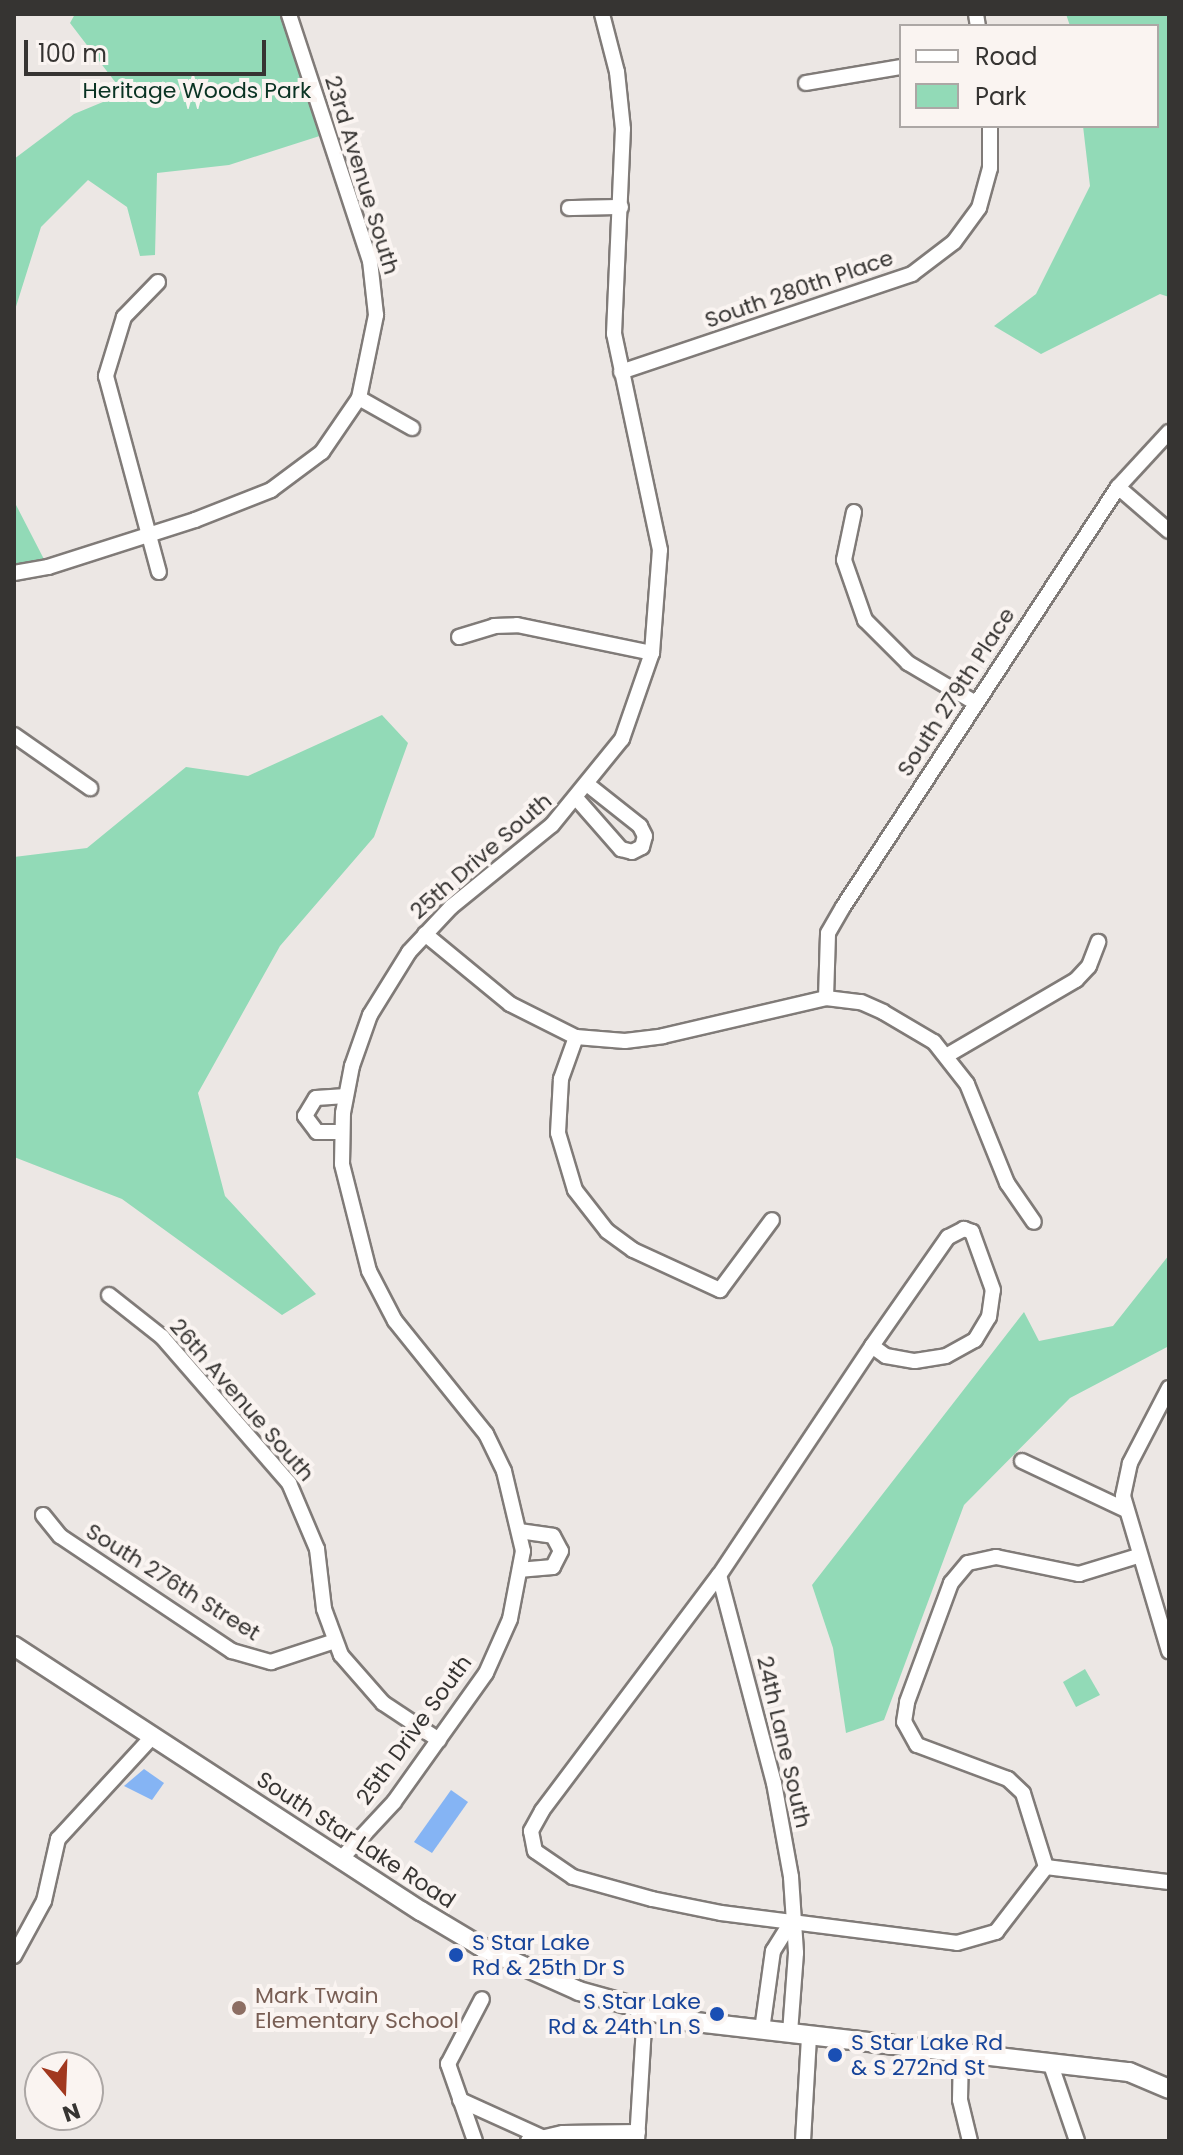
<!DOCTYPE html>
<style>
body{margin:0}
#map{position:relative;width:1183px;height:2155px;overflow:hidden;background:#ece7e4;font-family:Poppins,sans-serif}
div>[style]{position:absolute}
.green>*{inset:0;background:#92dab7}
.water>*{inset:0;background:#85b4f4}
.roads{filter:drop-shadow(2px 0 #807b78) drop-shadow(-2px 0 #807b78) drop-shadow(0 2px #807b78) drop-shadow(0 -2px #807b78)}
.minor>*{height:14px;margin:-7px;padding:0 7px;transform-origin:7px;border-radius:7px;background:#fff}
.tertiary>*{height:18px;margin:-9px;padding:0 9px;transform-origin:9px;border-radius:9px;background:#fff}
.dots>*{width:22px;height:22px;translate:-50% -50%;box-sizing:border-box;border:4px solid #faf4f1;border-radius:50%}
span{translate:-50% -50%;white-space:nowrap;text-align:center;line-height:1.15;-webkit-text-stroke:8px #faf4f1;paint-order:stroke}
.park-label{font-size:22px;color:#0a3323}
.street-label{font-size:22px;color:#363432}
.transit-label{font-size:22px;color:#164399}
.left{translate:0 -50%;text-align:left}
.right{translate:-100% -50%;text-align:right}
.education-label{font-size:22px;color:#785e54}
.frame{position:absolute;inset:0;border:16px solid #363432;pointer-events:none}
.legend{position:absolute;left:899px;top:24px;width:260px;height:104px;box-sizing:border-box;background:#faf4f1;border:2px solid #aca7a5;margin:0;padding:10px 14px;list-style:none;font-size:24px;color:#363432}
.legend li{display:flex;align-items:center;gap:16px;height:40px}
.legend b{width:40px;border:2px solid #aca7a5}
.north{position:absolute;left:24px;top:2051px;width:80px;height:80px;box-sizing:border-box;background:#faf4f1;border:2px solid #aca7a5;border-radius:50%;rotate:161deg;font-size:22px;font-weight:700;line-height:32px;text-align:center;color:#363432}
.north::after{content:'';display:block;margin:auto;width:28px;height:36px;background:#a1381f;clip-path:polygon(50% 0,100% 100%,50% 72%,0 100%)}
.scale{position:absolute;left:24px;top:40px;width:242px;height:36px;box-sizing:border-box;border:4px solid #363432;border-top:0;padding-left:10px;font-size:24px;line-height:28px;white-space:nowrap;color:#363432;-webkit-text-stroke:6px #faf4f1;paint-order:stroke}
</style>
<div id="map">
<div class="green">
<i style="clip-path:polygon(75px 14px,289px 14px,329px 133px,229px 165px,157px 173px,155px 255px,140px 256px,127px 207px,88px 180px,41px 227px,14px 313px,14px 159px,74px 114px,115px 97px,119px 87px,70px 23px)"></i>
<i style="clip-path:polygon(1066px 14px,1169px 14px,1169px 297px,1160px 294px,1041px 354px,994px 326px,1036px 294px,1090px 186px,1083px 126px,1157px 126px,1157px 26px,1070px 26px)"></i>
<i style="clip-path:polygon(14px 499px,15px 503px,48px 567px,14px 573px)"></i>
<i style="clip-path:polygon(382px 715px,408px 743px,374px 837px,280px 946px,198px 1093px,225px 1196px,316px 1294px,282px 1315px,122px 1199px,14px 1157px,14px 857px,87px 848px,186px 767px,248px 776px)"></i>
<i style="clip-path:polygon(1169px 1255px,1169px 1346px,1070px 1398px,964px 1505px,884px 1720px,846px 1733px,833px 1648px,812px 1585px,1024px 1312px,1039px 1341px,1113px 1326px)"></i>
<i style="clip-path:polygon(1085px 1669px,1100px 1695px,1076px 1707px,1063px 1682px)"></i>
</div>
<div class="water">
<i style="clip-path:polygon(144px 1769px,164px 1783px,152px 1800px,124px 1786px)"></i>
<i style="clip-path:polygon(451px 1790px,468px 1802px,432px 1853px,414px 1842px)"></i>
</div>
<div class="roads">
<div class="minor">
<i style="left:976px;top:14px;width:12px;rotate:81deg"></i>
<i style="left:806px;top:83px;width:96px;rotate:-9.6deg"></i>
<i style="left:569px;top:208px;width:52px;rotate:-1.1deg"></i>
<i style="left:158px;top:282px;width:49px;rotate:134.2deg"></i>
<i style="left:124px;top:317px;width:62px;rotate:107deg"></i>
<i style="left:106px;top:376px;width:203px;rotate:74.9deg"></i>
<i style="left:621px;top:372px;width:307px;rotate:-18.6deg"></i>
<i style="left:912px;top:274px;width:53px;rotate:-37.3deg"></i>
<i style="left:954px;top:242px;width:42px;rotate:-53.7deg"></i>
<i style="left:979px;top:208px;width:41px;rotate:-74.6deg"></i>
<i style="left:990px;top:168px;width:42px;rotate:-90deg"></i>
<i style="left:359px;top:398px;width:61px;rotate:29.5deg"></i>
<i style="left:1118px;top:487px;width:67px;rotate:40.8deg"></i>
<i style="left:854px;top:512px;width:49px;rotate:101.8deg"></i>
<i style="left:844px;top:560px;width:64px;rotate:70.7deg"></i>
<i style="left:865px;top:620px;width:61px;rotate:45deg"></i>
<i style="left:908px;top:663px;width:77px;rotate:30.6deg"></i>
<i style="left:14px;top:573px;width:35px;rotate:-10deg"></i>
<i style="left:48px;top:567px;width:154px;rotate:-17.7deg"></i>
<i style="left:195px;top:520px;width:82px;rotate:-21.5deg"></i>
<i style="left:271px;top:490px;width:64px;rotate:-36.7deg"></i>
<i style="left:322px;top:452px;width:65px;rotate:-55.6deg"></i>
<i style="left:359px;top:398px;width:85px;rotate:-78.4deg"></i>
<i style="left:376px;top:315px;width:54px;rotate:-96.3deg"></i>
<i style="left:370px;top:261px;width:260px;rotate:-108.2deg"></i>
<i style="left:459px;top:637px;width:37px;rotate:-17deg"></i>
<i style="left:494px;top:626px;width:23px;rotate:-2deg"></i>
<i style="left:517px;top:625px;width:138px;rotate:11.7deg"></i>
<i style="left:14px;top:735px;width:93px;rotate:34.9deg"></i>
<i style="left:577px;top:799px;width:67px;rotate:48.7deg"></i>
<i style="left:621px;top:849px;width:11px;rotate:15deg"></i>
<i style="left:632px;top:852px;width:11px;rotate:-27deg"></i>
<i style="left:642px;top:847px;width:11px;rotate:-75deg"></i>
<i style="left:645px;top:836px;width:11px;rotate:-117deg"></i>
<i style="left:640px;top:826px;width:66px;rotate:-141.7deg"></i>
<i style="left:425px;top:934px;width:110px;rotate:39.5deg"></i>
<i style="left:510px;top:1004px;width:74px;rotate:26.6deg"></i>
<i style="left:576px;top:1037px;width:49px;rotate:4.7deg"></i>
<i style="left:625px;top:1041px;width:38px;rotate:-7deg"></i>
<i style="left:663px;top:1036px;width:167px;rotate:-13.1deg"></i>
<i style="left:826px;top:998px;width:35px;rotate:7deg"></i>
<i style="left:861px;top:1002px;width:24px;rotate:24deg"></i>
<i style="left:883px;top:1012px;width:59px;rotate:30.5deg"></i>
<i style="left:934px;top:1042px;width:53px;rotate:51.8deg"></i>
<i style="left:967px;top:1084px;width:107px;rotate:68deg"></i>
<i style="left:1007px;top:1183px;width:47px;rotate:55.3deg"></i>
<i style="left:826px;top:998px;width:65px;rotate:-88.2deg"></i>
<i style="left:828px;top:933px;width:30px;rotate:-60deg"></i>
<i style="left:843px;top:907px;width:502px;rotate:-56.78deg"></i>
<i style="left:1118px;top:487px;width:75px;rotate:-47.2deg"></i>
<i style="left:576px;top:1037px;width:45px;rotate:109.7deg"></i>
<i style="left:561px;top:1079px;width:54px;rotate:93.2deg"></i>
<i style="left:558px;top:1133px;width:59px;rotate:73.4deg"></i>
<i style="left:575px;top:1190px;width:52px;rotate:52deg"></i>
<i style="left:607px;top:1231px;width:32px;rotate:36deg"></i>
<i style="left:633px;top:1250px;width:96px;rotate:24.7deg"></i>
<i style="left:720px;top:1290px;width:87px;rotate:-53.4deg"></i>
<i style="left:946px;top:1056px;width:151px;rotate:-30.3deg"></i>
<i style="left:1076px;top:980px;width:19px;rotate:-47deg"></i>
<i style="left:1089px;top:966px;width:26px;rotate:-69deg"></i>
<i style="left:342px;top:1132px;width:25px;rotate:180deg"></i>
<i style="left:317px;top:1132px;width:20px;rotate:-127deg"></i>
<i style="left:305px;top:1116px;width:21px;rotate:-59deg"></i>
<i style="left:316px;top:1098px;width:30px;rotate:-4deg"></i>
<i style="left:109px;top:1295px;width:68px;rotate:38.4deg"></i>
<i style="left:162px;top:1337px;width:194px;rotate:49deg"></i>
<i style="left:289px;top:1483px;width:72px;rotate:67deg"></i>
<i style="left:317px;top:1549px;width:60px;rotate:83.3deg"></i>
<i style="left:324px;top:1609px;width:49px;rotate:69.7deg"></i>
<i style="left:341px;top:1655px;width:64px;rotate:48.8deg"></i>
<i style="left:383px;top:1703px;width:67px;rotate:33.5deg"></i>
<i style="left:872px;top:1346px;width:17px;rotate:36deg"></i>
<i style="left:886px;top:1356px;width:29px;rotate:10deg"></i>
<i style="left:915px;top:1361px;width:31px;rotate:-9deg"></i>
<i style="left:946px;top:1356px;width:33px;rotate:-29deg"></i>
<i style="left:975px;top:1340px;width:27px;rotate:-59deg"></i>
<i style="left:989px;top:1317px;width:27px;rotate:-82deg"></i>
<i style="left:993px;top:1290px;width:62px;rotate:-109.9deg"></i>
<i style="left:972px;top:1232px;width:9px;rotate:-159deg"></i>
<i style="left:964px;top:1229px;width:18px;rotate:153deg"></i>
<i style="left:948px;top:1237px;width:133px;rotate:124.9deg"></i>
<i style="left:872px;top:1346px;width:275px;rotate:123.7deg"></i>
<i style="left:719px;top:1575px;width:295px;rotate:126.9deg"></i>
<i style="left:542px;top:1811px;width:23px;rotate:119deg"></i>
<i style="left:531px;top:1831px;width:20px;rotate:79deg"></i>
<i style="left:535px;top:1851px;width:46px;rotate:34.4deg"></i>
<i style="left:573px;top:1877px;width:82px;rotate:15.6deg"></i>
<i style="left:652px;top:1899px;width:70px;rotate:11.5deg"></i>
<i style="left:721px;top:1913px;width:238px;rotate:7.2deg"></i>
<i style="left:957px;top:1943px;width:41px;rotate:-15.8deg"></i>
<i style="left:996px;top:1932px;width:82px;rotate:-52.4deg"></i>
<i style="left:1046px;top:1867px;width:124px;rotate:7deg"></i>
<i style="left:1169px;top:1388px;width:85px;rotate:117.5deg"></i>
<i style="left:1130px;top:1463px;width:34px;rotate:102deg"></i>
<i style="left:1123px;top:1496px;width:162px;rotate:73.5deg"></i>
<i style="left:1022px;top:1461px;width:113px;rotate:25.2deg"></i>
<i style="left:43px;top:1515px;width:27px;rotate:51deg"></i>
<i style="left:60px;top:1536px;width:207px;rotate:33.8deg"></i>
<i style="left:232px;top:1651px;width:41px;rotate:15.8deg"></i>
<i style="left:271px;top:1662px;width:67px;rotate:-18.2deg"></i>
<i style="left:519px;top:1531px;width:34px;rotate:8deg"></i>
<i style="left:553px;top:1536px;width:17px;rotate:62deg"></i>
<i style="left:561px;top:1551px;width:18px;rotate:117deg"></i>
<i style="left:553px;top:1567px;width:32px;rotate:175deg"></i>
<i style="left:719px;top:1575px;width:215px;rotate:75.2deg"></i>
<i style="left:774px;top:1783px;width:96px;rotate:79.7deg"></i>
<i style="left:791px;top:1877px;width:76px;rotate:86.2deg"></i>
<i style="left:796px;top:1953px;width:80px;rotate:94.3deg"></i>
<i style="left:340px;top:1860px;width:79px;rotate:-47deg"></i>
<i style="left:394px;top:1802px;width:158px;rotate:-54.5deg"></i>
<i style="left:486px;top:1673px;width:59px;rotate:-66deg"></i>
<i style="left:510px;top:1619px;width:69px;rotate:-79.2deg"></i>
<i style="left:523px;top:1551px;width:82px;rotate:-103.4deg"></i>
<i style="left:504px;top:1471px;width:41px;rotate:-115.9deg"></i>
<i style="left:486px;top:1434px;width:145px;rotate:-128.8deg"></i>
<i style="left:395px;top:1321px;width:56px;rotate:-117.5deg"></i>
<i style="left:369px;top:1271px;width:110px;rotate:-104.2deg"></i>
<i style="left:342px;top:1164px;width:51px;rotate:-88.9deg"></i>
<i style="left:343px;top:1113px;width:48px;rotate:-79.2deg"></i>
<i style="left:352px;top:1066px;width:54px;rotate:-70.6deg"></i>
<i style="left:370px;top:1015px;width:74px;rotate:-58.2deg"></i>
<i style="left:409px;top:952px;width:62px;rotate:-47deg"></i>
<i style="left:451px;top:907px;width:130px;rotate:-39.1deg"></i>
<i style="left:552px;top:825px;width:111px;rotate:-50.9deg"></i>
<i style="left:622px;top:739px;width:91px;rotate:-70.8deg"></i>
<i style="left:652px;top:653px;width:103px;rotate:-85.6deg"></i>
<i style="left:660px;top:550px;width:221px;rotate:-102deg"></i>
<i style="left:614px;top:334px;width:205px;rotate:-87.5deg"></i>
<i style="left:623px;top:129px;width:57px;rotate:-96deg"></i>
<i style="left:617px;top:72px;width:60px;rotate:-104.5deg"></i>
<i style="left:1046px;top:1867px;width:77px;rotate:-107.3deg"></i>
<i style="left:1023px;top:1793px;width:21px;rotate:-137deg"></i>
<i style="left:1008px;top:1779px;width:97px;rotate:-159.5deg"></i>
<i style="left:917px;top:1745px;width:26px;rotate:-119deg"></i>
<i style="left:904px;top:1722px;width:20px;rotate:-81deg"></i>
<i style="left:907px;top:1702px;width:127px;rotate:-69.7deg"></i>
<i style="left:951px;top:1583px;width:26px;rotate:-50deg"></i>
<i style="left:968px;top:1563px;width:29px;rotate:-12deg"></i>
<i style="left:996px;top:1557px;width:85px;rotate:11.6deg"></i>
<i style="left:1079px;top:1574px;width:62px;rotate:-17deg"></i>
<i style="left:14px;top:1956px;width:63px;rotate:-61.4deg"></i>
<i style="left:44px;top:1901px;width:64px;rotate:-77.3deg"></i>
<i style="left:58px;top:1839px;width:139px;rotate:-47.3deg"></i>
<i style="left:762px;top:2030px;width:80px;rotate:-82.1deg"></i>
<i style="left:773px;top:1951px;width:34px;rotate:-58deg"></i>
<i style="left:961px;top:2052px;width:48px;rotate:91.2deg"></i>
<i style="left:960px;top:2100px;width:42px;rotate:76.3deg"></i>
<i style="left:1050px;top:2062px;width:83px;rotate:71.1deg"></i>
<i style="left:460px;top:2100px;width:90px;rotate:24.3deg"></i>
<i style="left:475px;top:2141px;width:82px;rotate:-109.3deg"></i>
<i style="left:448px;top:2064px;width:73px;rotate:-62.4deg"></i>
<i style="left:528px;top:2141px;width:36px;rotate:-13deg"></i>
<i style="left:563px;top:2133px;width:75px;rotate:-0.8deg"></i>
<i style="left:637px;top:2141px;width:129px;rotate:-86.5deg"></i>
<i style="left:803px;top:2141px;width:105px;rotate:-86.7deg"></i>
</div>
<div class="tertiary">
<i style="left:14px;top:1646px;width:486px;rotate:33.1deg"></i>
<i style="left:421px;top:1911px;width:72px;rotate:30.8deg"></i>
<i style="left:483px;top:1948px;width:105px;rotate:24.1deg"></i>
<i style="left:579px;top:1991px;width:112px;rotate:15.5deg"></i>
<i style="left:687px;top:2021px;width:445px;rotate:6.6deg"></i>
<i style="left:1129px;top:2072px;width:43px;rotate:23deg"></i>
</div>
</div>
<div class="dots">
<i style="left:456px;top:1955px;background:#1a4fb4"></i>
<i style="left:239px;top:2008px;background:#8d6e63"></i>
<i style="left:717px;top:2014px;background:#1a4fb4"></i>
<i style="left:835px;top:2055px;background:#1a4fb4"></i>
</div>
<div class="park-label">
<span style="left:197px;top:91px">Heritage Woods Park</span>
</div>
<div class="street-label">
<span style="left:362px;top:175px;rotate:73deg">23rd Avenue South</span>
<span style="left:799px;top:289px;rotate:-19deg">South 280th Place</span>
<span style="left:956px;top:692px;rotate:-57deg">South 279th Place</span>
<span style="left:481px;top:856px;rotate:-41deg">25th Drive South</span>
<span style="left:242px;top:1400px;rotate:49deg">26th Avenue South</span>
<span style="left:173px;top:1582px;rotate:32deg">South 276th Street</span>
<span style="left:414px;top:1730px;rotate:-54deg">25th Drive South</span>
<span style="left:784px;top:1742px;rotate:77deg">24th Lane South</span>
<span style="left:356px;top:1840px;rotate:33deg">South Star Lake Road</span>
</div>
<div class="transit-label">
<span class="left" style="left:472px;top:1955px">S Star Lake<br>Rd &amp; 25th Dr S</span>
<span class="right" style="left:701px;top:2014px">S Star Lake<br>Rd &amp; 24th Ln S</span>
<span class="left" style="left:851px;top:2055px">S Star Lake Rd<br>&amp; S 272nd St</span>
</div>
<div class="education-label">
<span class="left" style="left:255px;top:2008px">Mark Twain<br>Elementary School</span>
</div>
<div class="frame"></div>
<ul class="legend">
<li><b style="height:10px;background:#fff"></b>Road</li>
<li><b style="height:22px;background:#92dab7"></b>Park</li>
</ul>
<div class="north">N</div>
<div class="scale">100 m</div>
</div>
